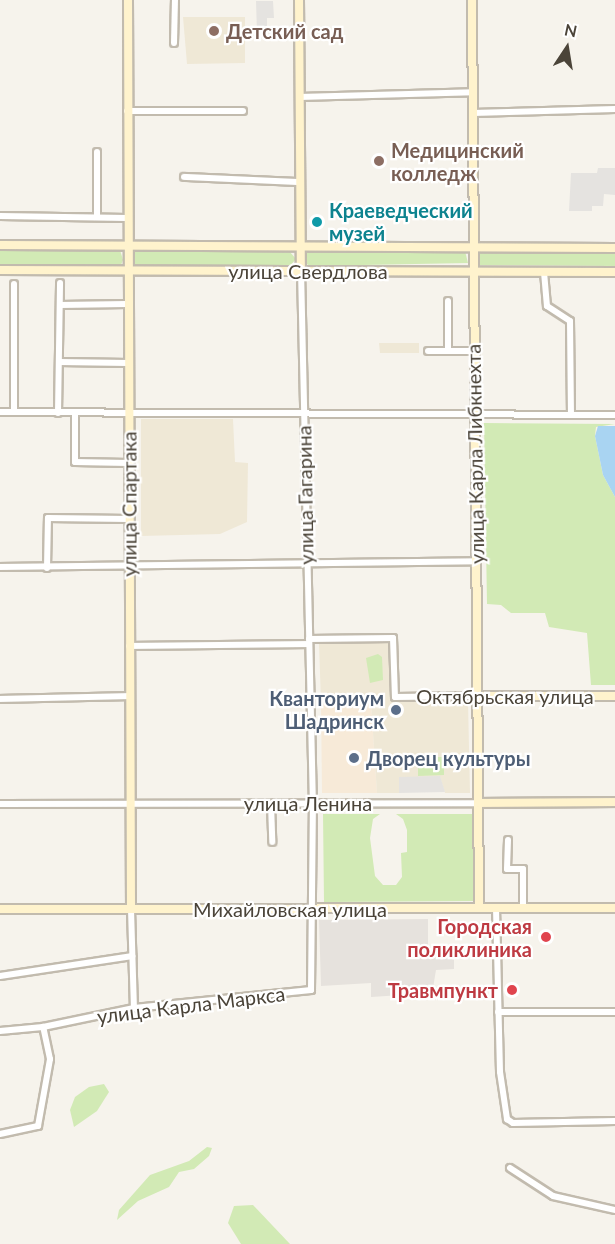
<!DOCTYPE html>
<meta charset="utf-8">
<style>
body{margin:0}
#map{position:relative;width:615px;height:1244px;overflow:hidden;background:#f6f3ec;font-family:Lato,sans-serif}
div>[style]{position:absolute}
.commercial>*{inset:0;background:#f7ead8}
.industrial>*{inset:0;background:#e6e2dd}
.education>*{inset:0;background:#efe8d6}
.green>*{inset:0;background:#d2eab5}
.parking>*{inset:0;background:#e5e3e0}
.water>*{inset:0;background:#a9d4f2}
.roads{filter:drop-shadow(2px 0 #c2bbae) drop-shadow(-2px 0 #c2bbae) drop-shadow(0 2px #c2bbae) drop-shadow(0 -2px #c2bbae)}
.street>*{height:6px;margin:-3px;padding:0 3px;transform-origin:3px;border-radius:3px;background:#fff}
.secondary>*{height:8px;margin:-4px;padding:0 4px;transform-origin:4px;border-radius:4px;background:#fff3cd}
.dots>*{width:16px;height:16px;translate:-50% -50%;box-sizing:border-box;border:3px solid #fff;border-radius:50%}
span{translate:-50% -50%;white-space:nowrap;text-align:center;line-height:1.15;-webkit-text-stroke:4.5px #fff;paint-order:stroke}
.education-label{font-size:20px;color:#785e54;font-weight:700}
.left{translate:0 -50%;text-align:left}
.culture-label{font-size:20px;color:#0d838f;font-weight:700}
.street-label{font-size:20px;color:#4b4439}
.service-label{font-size:20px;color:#4e5e75;font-weight:700}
.right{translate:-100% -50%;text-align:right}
.health-label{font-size:20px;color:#be3a42;font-weight:700}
.north{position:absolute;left:537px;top:18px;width:60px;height:60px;-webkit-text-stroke:4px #fff;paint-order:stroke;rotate:12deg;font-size:16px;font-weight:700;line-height:24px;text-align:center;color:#4b4439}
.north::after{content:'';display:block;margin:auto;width:21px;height:27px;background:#4b4439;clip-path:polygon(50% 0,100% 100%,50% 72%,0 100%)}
</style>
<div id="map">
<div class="commercial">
<i style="clip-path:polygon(371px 702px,377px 793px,322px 793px,321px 703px)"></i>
</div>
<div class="industrial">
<i style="clip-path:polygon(428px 919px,428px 947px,454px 950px,454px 969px,436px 970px,433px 988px,417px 989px,417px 994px,371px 997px,371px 983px,321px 986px,319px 920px)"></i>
</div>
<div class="education">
<i style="clip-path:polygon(183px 17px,245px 17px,245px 63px,187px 64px)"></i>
<i style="clip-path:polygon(379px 343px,419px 343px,419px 353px,380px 353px)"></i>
<i style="clip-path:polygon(141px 419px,233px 419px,235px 462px,248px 463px,247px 522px,220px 534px,141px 536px)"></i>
<i style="clip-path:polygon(390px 642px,392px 701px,468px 701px,470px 793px,445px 793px,440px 777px,399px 777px,399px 793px,377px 793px,371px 702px,321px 703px,319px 643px)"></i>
</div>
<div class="green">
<i style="clip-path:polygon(0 250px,120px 250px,123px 260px,121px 265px,0 265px)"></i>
<i style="clip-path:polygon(133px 251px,290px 252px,296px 259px,290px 266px,134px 266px,131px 263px)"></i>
<i style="clip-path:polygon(310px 251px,465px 251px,468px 263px,310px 266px,305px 263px,305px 254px)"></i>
<i style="clip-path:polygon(477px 251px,615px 252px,615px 266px,477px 265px)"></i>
<i style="clip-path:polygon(484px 423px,615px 424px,596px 427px,595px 436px,603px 475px,615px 497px,615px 685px,591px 685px,587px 633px,549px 627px,545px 613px,511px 613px,501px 605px,487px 604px)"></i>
<i style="clip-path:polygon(378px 654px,382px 657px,383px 680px,370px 683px,366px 658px)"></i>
<i style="clip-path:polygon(418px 757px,444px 757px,444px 775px,418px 776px)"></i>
<i style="clip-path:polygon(323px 814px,380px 814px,373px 819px,370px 838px,375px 876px,383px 885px,396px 885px,402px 877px,401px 853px,407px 852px,407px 830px,403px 819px,396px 814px,473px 814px,475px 901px,324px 902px)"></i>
<i style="clip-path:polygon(104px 1084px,109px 1092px,97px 1111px,74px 1127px,70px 1110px,75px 1097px,89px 1087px)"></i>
<i style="clip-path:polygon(207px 1147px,212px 1148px,209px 1156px,194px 1169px,179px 1172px,169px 1187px,138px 1201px,117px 1220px,119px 1210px,150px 1175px,189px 1161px)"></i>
<i style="clip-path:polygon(253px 1205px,290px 1244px,241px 1244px,228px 1223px,234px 1206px)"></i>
</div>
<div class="parking">
<i style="clip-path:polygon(256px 1px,273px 1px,274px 18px,267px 18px,267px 34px,257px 34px)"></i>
<i style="clip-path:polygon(598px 168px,615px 168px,615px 195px,604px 194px,603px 206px,592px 206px,592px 211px,569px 211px,571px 173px,597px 173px)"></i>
<i style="clip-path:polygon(440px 776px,445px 792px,399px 793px,399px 777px)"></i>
</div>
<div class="water">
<i style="clip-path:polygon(615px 426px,615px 497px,603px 475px,595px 436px,598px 426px)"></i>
</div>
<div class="roads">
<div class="street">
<i style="left:174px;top:43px;width:43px;rotate:-88.7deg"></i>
<i style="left:299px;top:97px;width:174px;rotate:-1.6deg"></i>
<i style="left:127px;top:111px;width:116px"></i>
<i style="left:473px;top:113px;width:142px;rotate:-1.6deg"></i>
<i style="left:97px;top:152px;width:64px;rotate:90deg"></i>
<i style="left:184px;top:177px;width:116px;rotate:2.5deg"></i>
<i style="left:0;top:216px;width:127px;rotate:0.9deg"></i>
<i style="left:544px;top:272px;width:34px;rotate:85deg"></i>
<i style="left:547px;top:306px;width:27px;rotate:33deg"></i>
<i style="left:570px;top:321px;width:94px;rotate:89.4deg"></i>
<i style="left:60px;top:305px;width:67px;rotate:-0.9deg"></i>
<i style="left:428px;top:351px;width:45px"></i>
<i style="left:448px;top:351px;width:50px;rotate:-90deg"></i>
<i style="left:59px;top:362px;width:69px;rotate:0.8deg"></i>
<i style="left:0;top:412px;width:615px;rotate:0.28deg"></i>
<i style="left:14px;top:412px;width:128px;rotate:-90deg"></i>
<i style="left:58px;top:413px;width:130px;rotate:-89.1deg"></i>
<i style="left:75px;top:413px;width:49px;rotate:90deg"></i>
<i style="left:75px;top:462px;width:53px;rotate:1.1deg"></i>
<i style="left:0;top:567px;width:477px;rotate:-0.7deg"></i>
<i style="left:47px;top:568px;width:50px;rotate:-88.9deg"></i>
<i style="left:48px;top:518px;width:81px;rotate:0.7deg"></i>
<i style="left:309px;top:639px;width:84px;rotate:-0.7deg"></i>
<i style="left:393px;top:638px;width:59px;rotate:88.1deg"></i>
<i style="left:395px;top:697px;width:84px;rotate:-0.7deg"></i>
<i style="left:129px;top:646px;width:180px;rotate:-0.6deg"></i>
<i style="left:0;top:699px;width:130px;rotate:-1.3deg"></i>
<i style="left:0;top:804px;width:479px;rotate:-0.1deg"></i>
<i style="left:271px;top:804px;width:38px;rotate:88deg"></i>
<i style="left:508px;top:840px;width:29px;rotate:92deg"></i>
<i style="left:507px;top:869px;width:16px"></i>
<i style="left:523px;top:869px;width:39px;rotate:90deg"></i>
<i style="left:496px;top:908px;width:164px;rotate:88.6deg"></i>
<i style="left:500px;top:1072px;width:48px;rotate:81.5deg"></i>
<i style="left:507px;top:1119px;width:7px;rotate:34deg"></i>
<i style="left:513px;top:1123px;width:102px;rotate:-1.1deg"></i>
<i style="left:131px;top:909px;width:99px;rotate:88.3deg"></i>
<i style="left:0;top:976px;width:134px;rotate:-8.6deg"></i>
<i style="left:498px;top:1012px;width:117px"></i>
<i style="left:0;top:1031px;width:43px;rotate:-5.3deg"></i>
<i style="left:43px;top:1027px;width:93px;rotate:-11.8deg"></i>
<i style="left:134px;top:1008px;width:178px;rotate:-5.8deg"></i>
<i style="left:311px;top:990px;width:183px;rotate:-89.4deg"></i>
<i style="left:313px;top:807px;width:537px;rotate:-91.28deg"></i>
<i style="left:0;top:1134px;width:39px;rotate:-12deg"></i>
<i style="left:38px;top:1126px;width:68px;rotate:-79.8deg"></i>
<i style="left:50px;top:1059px;width:33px;rotate:-102deg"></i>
<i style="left:510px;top:1168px;width:51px;rotate:33.1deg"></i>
<i style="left:553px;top:1196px;width:64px;rotate:12.7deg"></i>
</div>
<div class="secondary">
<i style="left:128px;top:0;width:909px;rotate:89.81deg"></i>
<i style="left:299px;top:0;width:270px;rotate:89.6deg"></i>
<i style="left:472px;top:0;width:908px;rotate:89.56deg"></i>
<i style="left:0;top:245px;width:615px;rotate:0.28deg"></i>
<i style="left:0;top:270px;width:615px;rotate:0.19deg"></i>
<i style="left:479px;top:696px;width:136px"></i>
<i style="left:479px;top:803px;width:136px;rotate:-0.4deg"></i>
<i style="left:0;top:909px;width:615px;rotate:-0.09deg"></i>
</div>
</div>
<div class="dots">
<i style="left:214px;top:31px;background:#8d6e63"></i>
<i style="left:379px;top:161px;background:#8d6e63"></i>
<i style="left:317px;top:222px;background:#0f9aa8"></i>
<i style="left:396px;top:710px;background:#5c6f8a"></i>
<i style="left:354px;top:758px;background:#5c6f8a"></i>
<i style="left:546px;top:937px;background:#e0444e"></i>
<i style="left:512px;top:990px;background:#e0444e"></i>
</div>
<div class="education-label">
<span class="left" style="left:226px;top:31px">Детский сад</span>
<span class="left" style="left:391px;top:162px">Медицинский<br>колледж</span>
</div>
<div class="culture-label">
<span class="left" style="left:329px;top:222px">Краеведческий<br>музей</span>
</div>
<div class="street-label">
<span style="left:308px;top:271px">улица Свердлова</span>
<span style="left:475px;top:454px;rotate:-91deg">улица Карла Либкнехта</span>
<span style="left:305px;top:495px;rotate:-91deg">улица Гагарина</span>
<span style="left:129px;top:504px;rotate:-90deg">улица Спартака</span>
<span style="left:505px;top:696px">Октябрьская улица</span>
<span style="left:308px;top:803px">улица Ленина</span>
<span style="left:290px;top:909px">Михайловская улица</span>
<span style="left:191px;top:1005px;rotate:-7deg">улица Карла Маркса</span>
</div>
<div class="service-label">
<span class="right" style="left:384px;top:710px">Кванториум<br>Шадринск</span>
<span class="left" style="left:366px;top:758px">Дворец культуры</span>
</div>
<div class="health-label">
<span class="right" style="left:532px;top:938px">Городская<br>поликлиника</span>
<span class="right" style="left:498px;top:990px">Травмпункт</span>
</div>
<div class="north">N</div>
</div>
